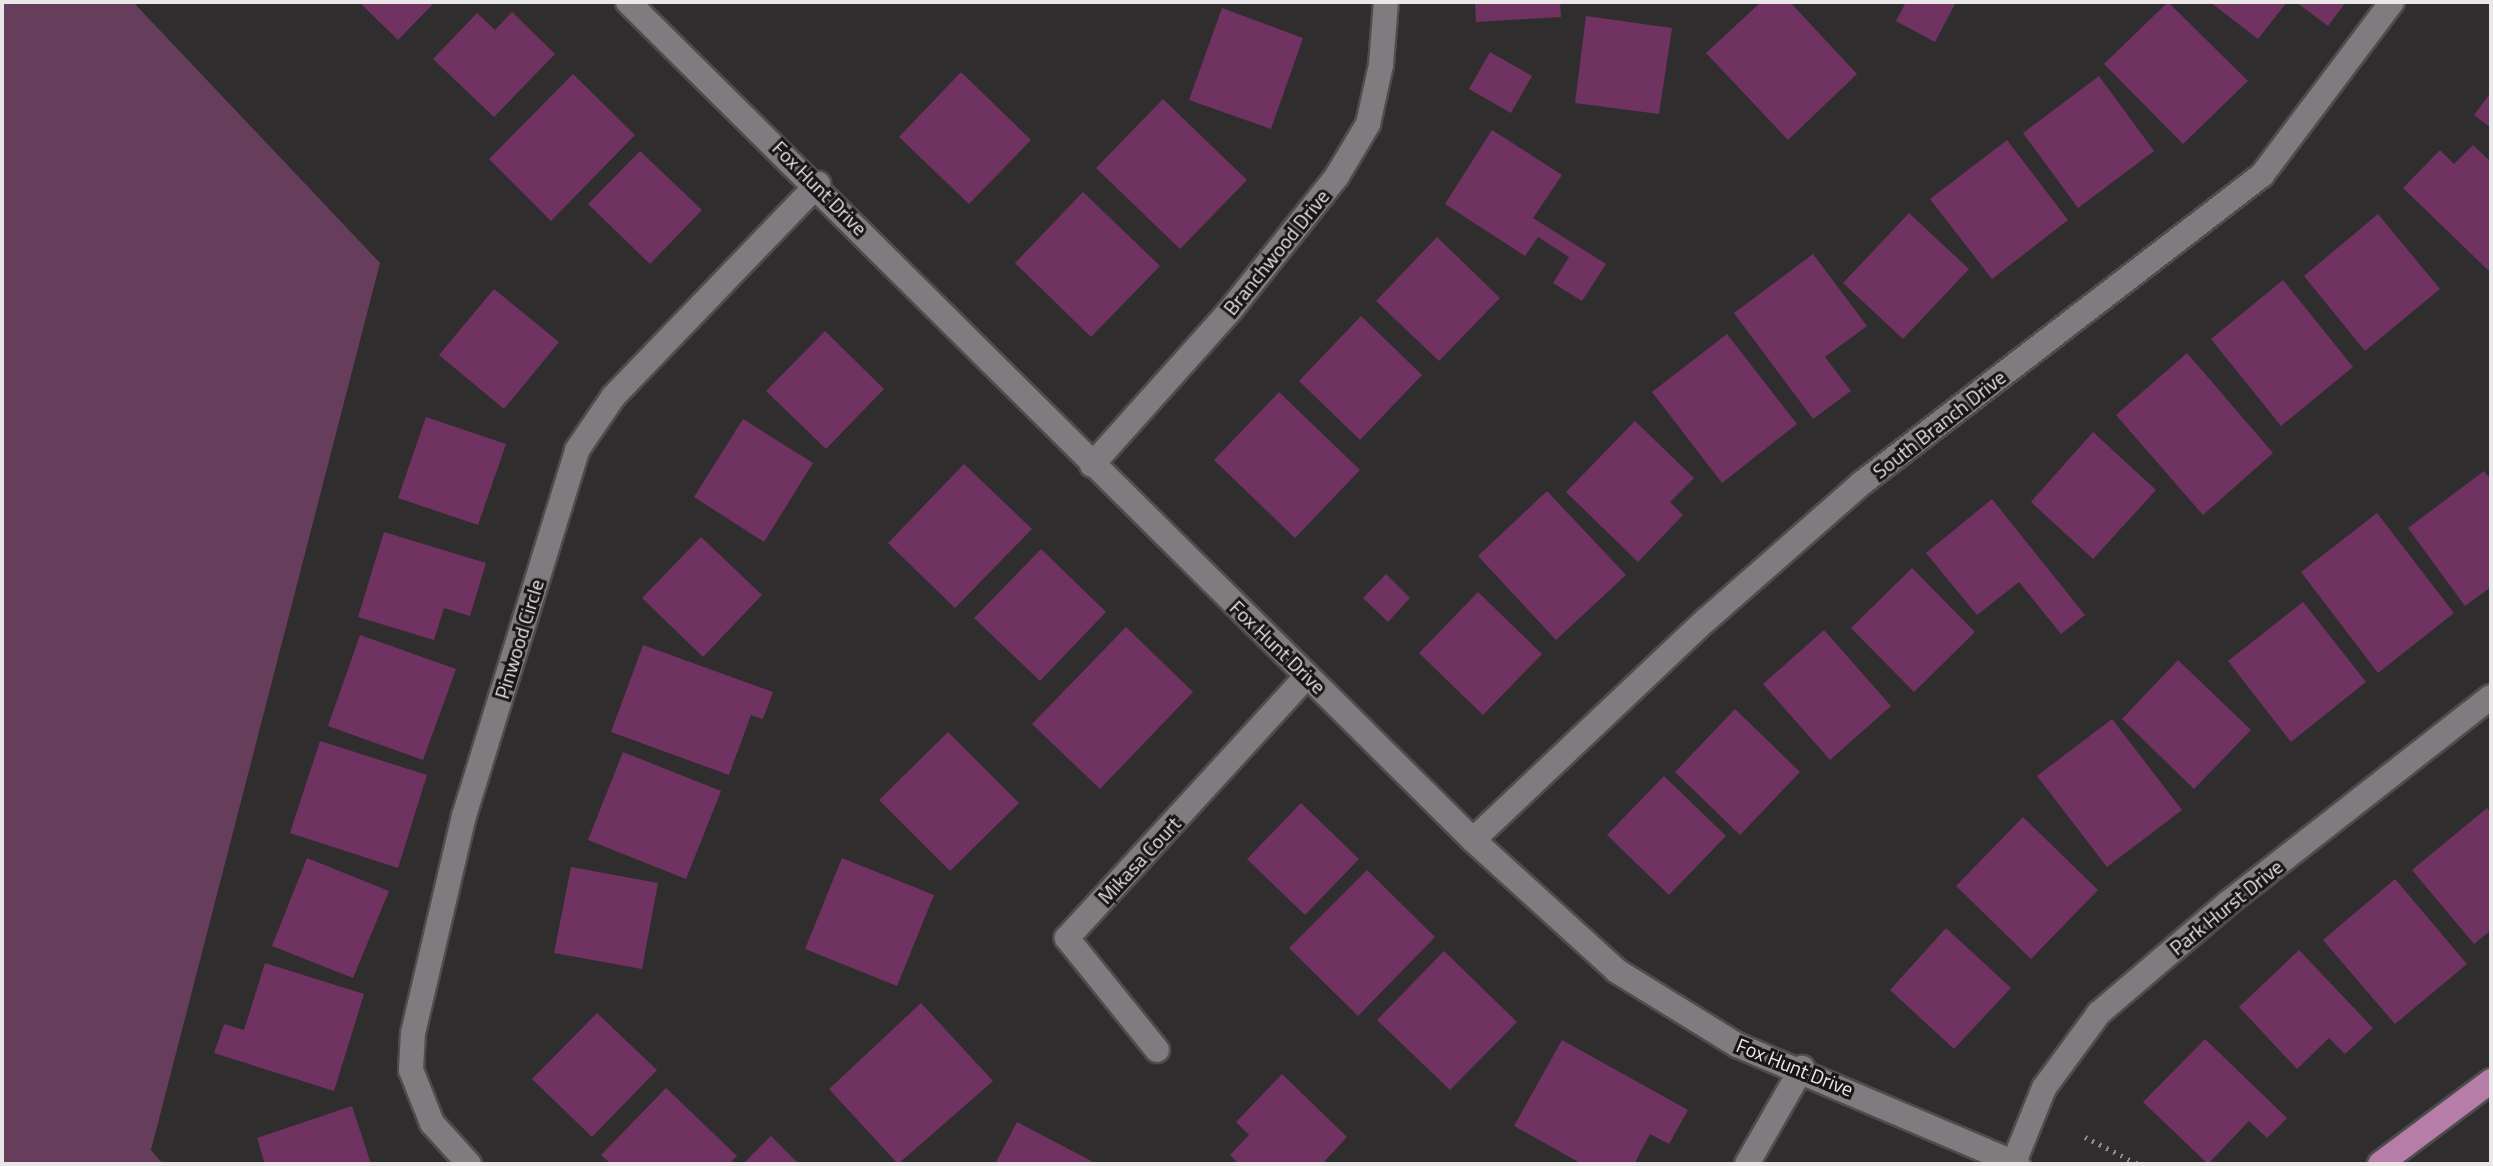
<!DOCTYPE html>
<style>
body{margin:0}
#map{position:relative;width:2493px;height:1166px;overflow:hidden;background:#302d2f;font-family:"Titillium Web",sans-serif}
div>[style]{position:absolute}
.green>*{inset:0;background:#663e5c}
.building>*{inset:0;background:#703261}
.path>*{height:5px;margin-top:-2.5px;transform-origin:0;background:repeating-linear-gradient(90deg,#8f8d8e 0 2px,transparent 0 8px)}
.roads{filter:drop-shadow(2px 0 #4e4c4d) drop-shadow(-2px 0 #4e4c4d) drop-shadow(0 2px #4e4c4d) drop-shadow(0 -2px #4e4c4d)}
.minor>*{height:24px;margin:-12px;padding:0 12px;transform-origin:12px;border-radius:12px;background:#7f7b7e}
.major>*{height:24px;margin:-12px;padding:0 12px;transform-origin:12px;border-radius:12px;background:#b57da7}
span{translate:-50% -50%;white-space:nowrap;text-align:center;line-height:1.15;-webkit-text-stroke:6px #171516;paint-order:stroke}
.street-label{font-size:20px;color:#e9e7e8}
.frame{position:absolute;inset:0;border:4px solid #e9e7e8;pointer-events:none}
</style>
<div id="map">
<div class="green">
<i style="clip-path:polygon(2px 2px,133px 2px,380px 263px,151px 1150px,163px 1164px,2px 1164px)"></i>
</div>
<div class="building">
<i style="clip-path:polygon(359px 2px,435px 2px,398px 40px)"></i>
<i style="clip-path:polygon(1475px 2px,1560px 2px,1561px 17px,1476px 22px)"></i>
<i style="clip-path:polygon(1761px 2px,1790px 2px,1857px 74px,1788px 140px,1706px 53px)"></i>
<i style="clip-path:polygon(1906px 2px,1956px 2px,1935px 42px,1896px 21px)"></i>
<i style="clip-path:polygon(2168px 2px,2248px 81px,2183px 144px,2104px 64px)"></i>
<i style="clip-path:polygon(2210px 2px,2287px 2px,2258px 39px)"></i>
<i style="clip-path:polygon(2296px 2px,2346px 2px,2328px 26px)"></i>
<i style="clip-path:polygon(1222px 8px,1303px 38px,1271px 129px,1189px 100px)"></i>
<i style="clip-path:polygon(512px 12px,555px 54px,494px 117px,433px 59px,477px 13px,495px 30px)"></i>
<i style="clip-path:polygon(1586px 16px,1672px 28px,1659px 114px,1575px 103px)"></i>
<i style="clip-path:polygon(1490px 52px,1532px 76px,1511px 113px,1469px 89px)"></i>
<i style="clip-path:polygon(961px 72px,1031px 140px,969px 204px,899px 137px)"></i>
<i style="clip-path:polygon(573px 74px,635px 135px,551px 221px,489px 159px)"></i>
<i style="clip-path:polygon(2099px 76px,2154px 151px,2078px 208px,2023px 133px)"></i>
<i style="clip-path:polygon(2491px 92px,2491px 128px,2474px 115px)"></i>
<i style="clip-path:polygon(1163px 99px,1247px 180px,1180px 249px,1096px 168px)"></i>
<i style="clip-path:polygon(1492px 130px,1562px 175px,1533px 218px,1606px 264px,1582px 301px,1553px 283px,1569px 257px,1538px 237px,1525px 256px,1445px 204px)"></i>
<i style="clip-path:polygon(2007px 140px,2068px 220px,1992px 279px,1930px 199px)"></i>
<i style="clip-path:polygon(2473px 145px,2491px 162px,2491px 273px,2403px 188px,2440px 150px,2454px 164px)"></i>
<i style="clip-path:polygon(640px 151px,702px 210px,650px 264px,588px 204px)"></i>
<i style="clip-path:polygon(1083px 192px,1160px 266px,1091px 337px,1015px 263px)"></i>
<i style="clip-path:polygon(1909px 213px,1969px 269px,1903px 339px,1843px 283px)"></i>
<i style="clip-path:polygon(2378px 214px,2440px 289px,2365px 351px,2304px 276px)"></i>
<i style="clip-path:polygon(1437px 237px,1500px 298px,1439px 361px,1376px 301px)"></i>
<i style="clip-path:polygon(1813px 254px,1867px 326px,1825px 357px,1851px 391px,1813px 419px,1734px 313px)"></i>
<i style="clip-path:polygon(2283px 280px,2353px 367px,2281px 426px,2211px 339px)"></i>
<i style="clip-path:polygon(494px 289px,559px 342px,504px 409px,439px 355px)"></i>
<i style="clip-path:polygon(1361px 316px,1422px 375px,1360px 440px,1299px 381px)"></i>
<i style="clip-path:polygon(825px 331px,884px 389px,826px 449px,766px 391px)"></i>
<i style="clip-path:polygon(1727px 334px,1797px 424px,1722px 483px,1652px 392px)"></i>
<i style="clip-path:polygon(2187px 353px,2273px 453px,2203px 515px,2116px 415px)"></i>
<i style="clip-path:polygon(1279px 392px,1360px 470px,1295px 538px,1214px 460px)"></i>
<i style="clip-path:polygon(426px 417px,506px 444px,478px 525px,398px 498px)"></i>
<i style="clip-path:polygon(743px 419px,813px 463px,764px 542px,694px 497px)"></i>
<i style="clip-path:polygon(1635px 421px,1694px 478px,1670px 502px,1683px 515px,1638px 562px,1566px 492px)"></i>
<i style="clip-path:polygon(2093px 432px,2156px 490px,2093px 559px,2031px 502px)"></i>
<i style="clip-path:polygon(964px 464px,1032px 529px,955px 608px,888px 543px)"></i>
<i style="clip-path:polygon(2484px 471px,2491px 480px,2491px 587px,2465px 606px,2408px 528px)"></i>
<i style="clip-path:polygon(1547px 491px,1626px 575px,1556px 640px,1478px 556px)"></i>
<i style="clip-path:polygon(1992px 499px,2085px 615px,2061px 634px,2019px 582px,1977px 615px,1926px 553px)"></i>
<i style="clip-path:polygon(2377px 513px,2454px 613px,2378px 673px,2301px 572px)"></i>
<i style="clip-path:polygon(384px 532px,486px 563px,470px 616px,444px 608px,434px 640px,358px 617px)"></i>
<i style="clip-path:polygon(701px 537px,762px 595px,703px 657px,642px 598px)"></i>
<i style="clip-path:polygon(1041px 549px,1106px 612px,1040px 681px,974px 618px)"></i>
<i style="clip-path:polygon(1912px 568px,1975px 632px,1914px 692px,1851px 628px)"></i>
<i style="clip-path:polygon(1386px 574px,1410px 598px,1388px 622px,1363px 598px)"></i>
<i style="clip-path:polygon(1478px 592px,1542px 654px,1483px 715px,1419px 653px)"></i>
<i style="clip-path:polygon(2303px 602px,2366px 682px,2291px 742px,2228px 661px)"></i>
<i style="clip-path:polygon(1126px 627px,1193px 692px,1100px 789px,1032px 724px)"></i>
<i style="clip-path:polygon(1824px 630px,1891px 706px,1830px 760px,1763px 684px)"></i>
<i style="clip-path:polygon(360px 635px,456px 669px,423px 760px,328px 726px)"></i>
<i style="clip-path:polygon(643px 645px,773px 692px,763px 719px,751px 715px,729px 775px,611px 732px)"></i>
<i style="clip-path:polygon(2178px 660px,2251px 730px,2194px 789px,2122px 719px)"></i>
<i style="clip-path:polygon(1735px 709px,1800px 772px,1740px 835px,1675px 772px)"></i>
<i style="clip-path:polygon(2112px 719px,2182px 810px,2107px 867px,2037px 776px)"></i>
<i style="clip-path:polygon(948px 732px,1019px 803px,950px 871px,879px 800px)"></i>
<i style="clip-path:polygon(320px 741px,427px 775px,398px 868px,290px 833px)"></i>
<i style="clip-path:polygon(623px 752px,721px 791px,686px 879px,588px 840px)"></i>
<i style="clip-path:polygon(1664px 776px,1726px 836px,1669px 895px,1607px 835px)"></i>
<i style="clip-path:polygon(1301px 803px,1359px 859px,1305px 915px,1247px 859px)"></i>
<i style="clip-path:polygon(2487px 808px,2491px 813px,2491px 930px,2474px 944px,2412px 870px)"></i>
<i style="clip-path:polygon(2023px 817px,2098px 890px,2031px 959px,1956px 886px)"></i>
<i style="clip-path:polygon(307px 858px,389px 891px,353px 978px,272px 946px)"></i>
<i style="clip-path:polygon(842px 858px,934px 895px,897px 986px,805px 949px)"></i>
<i style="clip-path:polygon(571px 867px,658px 883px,642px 969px,554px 953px)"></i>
<i style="clip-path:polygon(1367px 870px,1435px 937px,1358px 1016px,1289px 948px)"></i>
<i style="clip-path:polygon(2395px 879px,2467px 964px,2395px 1024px,2323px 940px)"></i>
<i style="clip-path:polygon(1946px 928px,2011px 988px,1954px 1049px,1890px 990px)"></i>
<i style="clip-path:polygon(2299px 950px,2373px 1028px,2345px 1054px,2329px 1038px,2297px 1069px,2239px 1007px)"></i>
<i style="clip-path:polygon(1444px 951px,1517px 1022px,1450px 1090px,1377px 1020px)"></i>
<i style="clip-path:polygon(265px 963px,364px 994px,334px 1091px,214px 1053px,224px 1024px,244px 1030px)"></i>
<i style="clip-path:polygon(921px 1003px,993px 1081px,898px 1164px,829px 1089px)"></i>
<i style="clip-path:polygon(597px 1013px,657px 1070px,592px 1137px,532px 1079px)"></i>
<i style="clip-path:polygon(2205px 1039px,2287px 1118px,2267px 1138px,2249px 1121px,2208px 1164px,2143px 1102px)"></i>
<i style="clip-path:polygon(1562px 1040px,1688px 1110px,1669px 1144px,1650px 1134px,1634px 1164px,1582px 1164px,1514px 1126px)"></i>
<i style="clip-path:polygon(1282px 1074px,1347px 1137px,1322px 1164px,1239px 1164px,1230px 1155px,1249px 1135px,1236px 1122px)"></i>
<i style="clip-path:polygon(666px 1088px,737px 1156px,729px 1164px,611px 1164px,601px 1155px)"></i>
<i style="clip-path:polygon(352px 1106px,371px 1164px,265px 1164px,257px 1138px)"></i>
<i style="clip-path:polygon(1017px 1122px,1097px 1164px,995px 1164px)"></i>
<i style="clip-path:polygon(771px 1136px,799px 1164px,743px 1164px)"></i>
</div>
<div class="path">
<i style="left:2085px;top:1137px;width:59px;rotate:27deg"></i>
</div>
<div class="roads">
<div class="minor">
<i style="left:628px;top:2px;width:1190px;rotate:44.76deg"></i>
<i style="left:1473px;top:840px;width:195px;rotate:42.3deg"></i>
<i style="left:1617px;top:971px;width:141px;rotate:31.7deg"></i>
<i style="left:1737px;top:1045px;width:305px;rotate:23deg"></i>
<i style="left:1092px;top:465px;width:205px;rotate:-48.2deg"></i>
<i style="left:1229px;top:312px;width:174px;rotate:-51.5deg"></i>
<i style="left:1337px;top:176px;width:61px;rotate:-59.2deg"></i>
<i style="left:1368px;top:124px;width:60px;rotate:-77.6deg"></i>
<i style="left:1381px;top:65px;width:63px;rotate:-85.5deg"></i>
<i style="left:1473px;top:840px;width:320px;rotate:-43.4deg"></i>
<i style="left:1706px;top:620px;width:208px;rotate:-41.3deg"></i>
<i style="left:1862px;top:483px;width:505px;rotate:-37.6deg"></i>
<i style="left:2262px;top:175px;width:216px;rotate:-53.1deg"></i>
<i style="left:1157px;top:1050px;width:144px;rotate:-128.8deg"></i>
<i style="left:1067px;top:938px;width:355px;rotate:-47.5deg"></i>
<i style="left:2014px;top:1162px;width:80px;rotate:-67.9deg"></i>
<i style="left:2044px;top:1088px;width:93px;rotate:-53.7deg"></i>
<i style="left:2099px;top:1013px;width:170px;rotate:-40.5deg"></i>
<i style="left:2228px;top:903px;width:334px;rotate:-38.1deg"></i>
<i style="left:469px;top:1164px;width:55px;rotate:-132.1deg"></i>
<i style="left:432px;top:1123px;width:57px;rotate:-111.6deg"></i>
<i style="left:411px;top:1070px;width:37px;rotate:-87deg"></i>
<i style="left:413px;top:1033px;width:223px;rotate:-76.8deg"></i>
<i style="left:464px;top:816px;width:383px;rotate:-72.8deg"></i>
<i style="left:577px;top:450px;width:64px;rotate:-55.8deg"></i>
<i style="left:613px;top:397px;width:296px;rotate:-46.1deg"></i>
<i style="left:1747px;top:1164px;width:111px;rotate:-60.2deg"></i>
</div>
<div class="major">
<i style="left:2380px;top:1164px;width:139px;rotate:-36.8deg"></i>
</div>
</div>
<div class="street-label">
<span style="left:820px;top:188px;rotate:45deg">Fox Hunt Drive</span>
<span style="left:1276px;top:252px;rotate:-51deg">Branchwood Drive</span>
<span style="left:1939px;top:424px;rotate:-38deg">South Branch Drive</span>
<span style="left:519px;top:639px;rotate:-73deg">Pinwood Circle</span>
<span style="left:1278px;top:647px;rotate:44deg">Fox Hunt Drive</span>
<span style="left:1139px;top:860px;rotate:-47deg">Mikasa Court</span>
<span style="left:2226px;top:907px;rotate:-39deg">Park Hurst Drive</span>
<span style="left:1795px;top:1067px;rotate:22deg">Fox Hunt Drive</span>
</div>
<div class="frame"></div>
</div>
